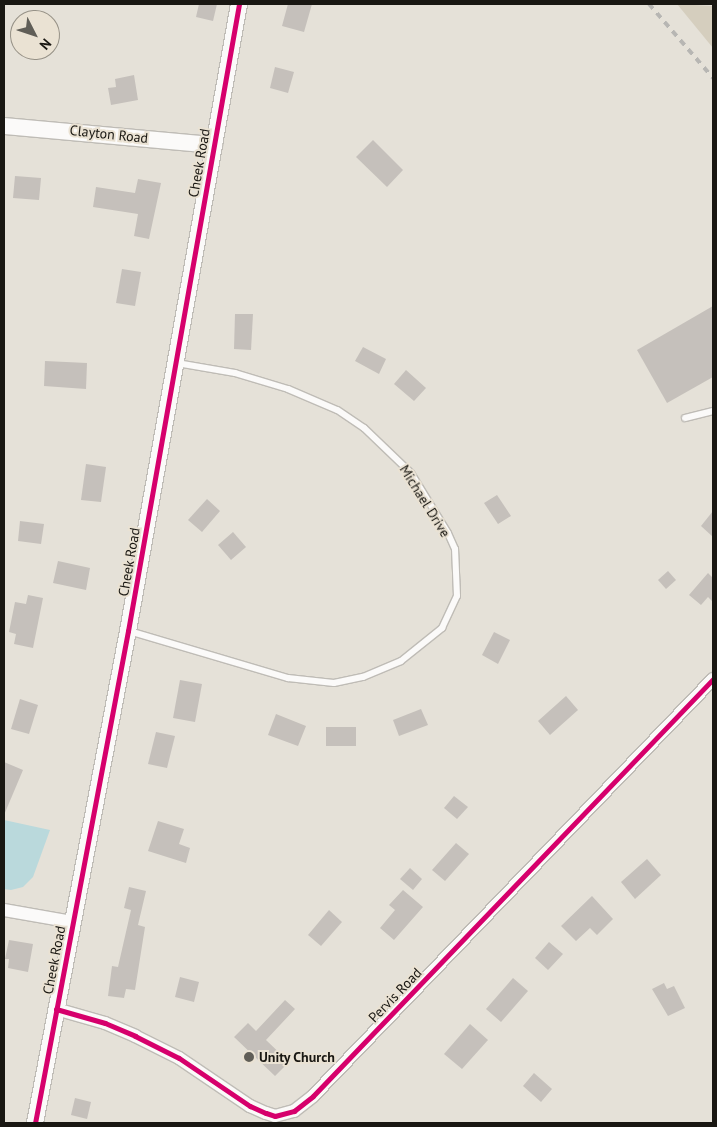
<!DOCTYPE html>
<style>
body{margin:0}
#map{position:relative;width:717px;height:1127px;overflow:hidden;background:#e5e1d8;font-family:"PT Sans",sans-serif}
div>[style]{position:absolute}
.green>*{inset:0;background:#d5cebe}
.water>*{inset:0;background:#bad9dc}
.building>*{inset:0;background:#c5c0bb}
.roads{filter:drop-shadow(1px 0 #bfbcb6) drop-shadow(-1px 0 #bfbcb6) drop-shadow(0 1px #bfbcb6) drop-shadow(0 -1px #bfbcb6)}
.service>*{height:6px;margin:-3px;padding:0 3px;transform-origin:3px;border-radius:3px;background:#fbfaf9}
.minor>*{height:12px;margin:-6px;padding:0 6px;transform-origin:6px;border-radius:6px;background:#fbfaf9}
.tertiary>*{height:16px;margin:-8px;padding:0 8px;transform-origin:8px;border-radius:8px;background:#fbfaf9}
.rail>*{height:4px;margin-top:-2px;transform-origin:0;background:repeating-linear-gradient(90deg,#b7b6b3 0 6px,transparent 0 12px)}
.cycleway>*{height:5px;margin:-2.5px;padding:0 2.5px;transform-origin:2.5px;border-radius:2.5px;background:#d6006c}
.dots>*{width:14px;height:14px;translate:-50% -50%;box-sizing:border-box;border:2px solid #eae2d3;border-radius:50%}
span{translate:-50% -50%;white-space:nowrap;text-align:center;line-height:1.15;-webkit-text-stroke:4px #eae2d3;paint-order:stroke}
.street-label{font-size:14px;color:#191712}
.poi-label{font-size:14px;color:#191712;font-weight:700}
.left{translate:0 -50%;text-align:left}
.frame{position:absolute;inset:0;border:5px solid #191712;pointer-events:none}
.north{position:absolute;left:10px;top:10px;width:50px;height:50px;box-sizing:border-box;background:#eae2d3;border:1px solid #969186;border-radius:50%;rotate:131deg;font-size:14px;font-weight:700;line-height:20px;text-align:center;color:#191712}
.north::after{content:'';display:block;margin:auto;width:18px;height:22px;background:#605e57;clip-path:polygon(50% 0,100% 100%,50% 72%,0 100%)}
</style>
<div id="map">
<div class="green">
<i style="clip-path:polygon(677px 4px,713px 6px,713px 48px)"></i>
</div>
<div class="water">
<i style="clip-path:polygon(4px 820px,50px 830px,33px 877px,23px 887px,11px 890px,4px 889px)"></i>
</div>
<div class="building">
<i style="clip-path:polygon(199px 4px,217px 4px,213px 21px,196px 17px)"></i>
<i style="clip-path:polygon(288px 4px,312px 4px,304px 32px,282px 26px)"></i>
<i style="clip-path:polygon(275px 67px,294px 72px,288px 93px,270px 88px)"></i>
<i style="clip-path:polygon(134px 75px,138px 100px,111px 105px,108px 88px,116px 87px,115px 79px)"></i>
<i style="clip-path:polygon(373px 140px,403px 170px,387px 187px,356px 157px)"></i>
<i style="clip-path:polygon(15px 176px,41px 178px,39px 200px,13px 198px)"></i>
<i style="clip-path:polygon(138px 179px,161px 183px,149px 239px,134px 236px,138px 214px,93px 207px,96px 187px,135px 193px)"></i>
<i style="clip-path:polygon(122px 269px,141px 272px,135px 306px,116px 303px)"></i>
<i style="clip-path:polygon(713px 306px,713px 377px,667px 403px,637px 350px)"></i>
<i style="clip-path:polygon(235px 314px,253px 314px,251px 350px,234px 349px)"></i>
<i style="clip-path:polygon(363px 347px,386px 359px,379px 374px,355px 361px)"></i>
<i style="clip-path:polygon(45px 361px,87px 363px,86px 389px,44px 386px)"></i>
<i style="clip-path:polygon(406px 370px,426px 388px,414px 401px,394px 384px)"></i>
<i style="clip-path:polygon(86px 464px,106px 467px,101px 502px,81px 500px)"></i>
<i style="clip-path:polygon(497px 495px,511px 516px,498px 524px,484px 503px)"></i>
<i style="clip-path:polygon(207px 499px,220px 511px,202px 532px,188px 520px)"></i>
<i style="clip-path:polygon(713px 511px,713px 537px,701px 526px)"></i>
<i style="clip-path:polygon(20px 521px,44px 524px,41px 544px,18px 541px)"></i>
<i style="clip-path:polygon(233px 532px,246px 547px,231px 560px,218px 545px)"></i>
<i style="clip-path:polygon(58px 561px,90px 568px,86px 590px,53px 583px)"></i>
<i style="clip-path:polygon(668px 571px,676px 580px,666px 589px,658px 580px)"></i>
<i style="clip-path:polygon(708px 573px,713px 578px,713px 602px,708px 597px,701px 605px,689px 595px)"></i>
<i style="clip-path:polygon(28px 595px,43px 598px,33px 648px,14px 644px,16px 634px,9px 632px,15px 602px,26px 604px)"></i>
<i style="clip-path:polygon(494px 632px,510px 640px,498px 664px,482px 655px)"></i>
<i style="clip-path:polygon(180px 680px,202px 684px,195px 722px,173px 718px)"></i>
<i style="clip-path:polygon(566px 696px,578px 710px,550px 735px,538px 721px)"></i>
<i style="clip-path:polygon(20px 699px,38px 705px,29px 734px,11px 729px)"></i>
<i style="clip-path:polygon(421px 709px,428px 725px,399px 736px,393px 720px)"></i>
<i style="clip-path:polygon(276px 714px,306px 726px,298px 746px,268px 735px)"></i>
<i style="clip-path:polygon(326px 727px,356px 727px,356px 746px,326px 746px)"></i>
<i style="clip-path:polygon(156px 732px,175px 736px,167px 768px,148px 764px)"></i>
<i style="clip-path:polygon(4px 762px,23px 770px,4px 815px)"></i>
<i style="clip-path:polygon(454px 796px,468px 807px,457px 819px,444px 808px)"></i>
<i style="clip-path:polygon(158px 821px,184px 829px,179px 844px,190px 848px,186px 863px,148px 851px)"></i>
<i style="clip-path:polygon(456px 843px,469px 854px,445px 881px,432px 870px)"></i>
<i style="clip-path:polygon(647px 859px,661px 875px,635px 899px,621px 882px)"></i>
<i style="clip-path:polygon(410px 868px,422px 879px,413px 890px,400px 879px)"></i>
<i style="clip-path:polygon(129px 887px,146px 891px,138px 925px,145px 927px,135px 990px,126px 989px,124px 998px,108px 996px,112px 966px,118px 967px,131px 910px,124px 908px)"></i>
<i style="clip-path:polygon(403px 890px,423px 907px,394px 940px,380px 928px,395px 910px,389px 905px)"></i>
<i style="clip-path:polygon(592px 896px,613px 919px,597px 935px,590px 928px,576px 941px,561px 926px)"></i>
<i style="clip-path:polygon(329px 910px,342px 922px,321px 946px,308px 935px)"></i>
<i style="clip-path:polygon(9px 940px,33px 944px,28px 972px,8px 968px,9px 959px,5px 959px)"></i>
<i style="clip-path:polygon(549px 942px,563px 954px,548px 970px,535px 958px)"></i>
<i style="clip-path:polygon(180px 977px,199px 982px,194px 1002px,175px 997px)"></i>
<i style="clip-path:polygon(513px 978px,528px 991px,501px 1022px,486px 1009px)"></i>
<i style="clip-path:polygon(664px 983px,667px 989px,674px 986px,685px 1008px,668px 1016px,652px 989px)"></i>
<i style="clip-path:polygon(285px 1000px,295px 1009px,266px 1040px,289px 1062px,275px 1076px,234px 1037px,248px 1023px,256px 1031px)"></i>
<i style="clip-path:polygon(470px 1024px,488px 1040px,462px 1069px,444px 1054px)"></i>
<i style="clip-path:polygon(534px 1073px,552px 1089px,541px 1102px,523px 1086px)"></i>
<i style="clip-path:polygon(75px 1098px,91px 1102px,87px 1119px,71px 1115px)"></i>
</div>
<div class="roads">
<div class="service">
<i style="left:685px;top:418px;width:29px;rotate:-14deg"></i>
<i style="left:129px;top:631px;width:166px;rotate:16.5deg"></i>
<i style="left:288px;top:678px;width:46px;rotate:6.2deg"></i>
<i style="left:334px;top:683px;width:30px;rotate:-12deg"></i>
<i style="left:363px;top:677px;width:41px;rotate:-22.8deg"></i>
<i style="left:401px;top:661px;width:53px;rotate:-38.8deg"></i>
<i style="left:442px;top:628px;width:35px;rotate:-65deg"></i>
<i style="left:457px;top:596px;width:47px;rotate:-92.4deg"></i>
<i style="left:455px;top:549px;width:17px;rotate:-114deg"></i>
<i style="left:448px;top:533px;width:70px;rotate:-121.7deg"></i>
<i style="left:411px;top:473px;width:65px;rotate:-136.2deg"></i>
<i style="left:364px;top:428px;width:32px;rotate:-146deg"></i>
<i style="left:337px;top:410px;width:53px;rotate:-156.8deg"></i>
<i style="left:288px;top:389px;width:55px;rotate:-163.2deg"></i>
<i style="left:235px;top:373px;width:59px;rotate:-170.2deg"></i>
</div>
<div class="minor">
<i style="left:4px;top:910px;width:70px;rotate:9.9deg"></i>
<i style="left:56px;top:1009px;width:51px;rotate:15.9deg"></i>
<i style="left:105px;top:1023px;width:33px;rotate:23deg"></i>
<i style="left:135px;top:1036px;width:49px;rotate:26.6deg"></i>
<i style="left:179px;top:1058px;width:86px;rotate:34.1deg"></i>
<i style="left:250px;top:1106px;width:17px;rotate:24deg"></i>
<i style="left:266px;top:1113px;width:9px;rotate:18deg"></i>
<i style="left:275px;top:1116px;width:20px;rotate:-15deg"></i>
<i style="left:294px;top:1111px;width:24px;rotate:-38deg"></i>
<i style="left:313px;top:1096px;width:578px;rotate:-46.19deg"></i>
</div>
<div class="tertiary">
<i style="left:4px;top:126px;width:211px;rotate:5.2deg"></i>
<i style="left:35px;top:1123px;width:501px;rotate:-79.3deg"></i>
<i style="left:128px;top:631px;width:637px;rotate:-79.96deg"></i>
</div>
</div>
<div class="rail">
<i style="left:649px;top:4px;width:98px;rotate:49.1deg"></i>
</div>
<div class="cycleway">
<i style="left:56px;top:1009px;width:51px;rotate:15.9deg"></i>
<i style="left:105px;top:1023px;width:33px;rotate:23deg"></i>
<i style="left:135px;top:1036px;width:49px;rotate:26.6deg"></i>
<i style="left:179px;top:1058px;width:86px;rotate:34.1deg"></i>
<i style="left:250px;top:1106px;width:17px;rotate:24deg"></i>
<i style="left:266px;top:1113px;width:9px;rotate:18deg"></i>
<i style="left:275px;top:1116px;width:20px;rotate:-15deg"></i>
<i style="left:294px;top:1111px;width:24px;rotate:-38deg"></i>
<i style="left:313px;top:1096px;width:578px;rotate:-46.19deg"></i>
<i style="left:35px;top:1123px;width:501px;rotate:-79.3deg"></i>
<i style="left:128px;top:631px;width:637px;rotate:-79.96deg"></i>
</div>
<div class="dots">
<i style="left:249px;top:1057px;background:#605e57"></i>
</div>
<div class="street-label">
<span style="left:109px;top:134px;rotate:6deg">Clayton Road</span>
<span style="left:199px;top:163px;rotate:-80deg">Cheek Road</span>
<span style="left:425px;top:501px;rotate:58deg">Michael Drive</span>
<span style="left:129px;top:562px;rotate:-80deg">Cheek Road</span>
<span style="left:54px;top:960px;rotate:-79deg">Cheek Road</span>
<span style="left:395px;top:995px;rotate:-46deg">Pervis Road</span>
</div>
<div class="poi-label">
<span class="left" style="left:259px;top:1057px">Unity Church</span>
</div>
<div class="frame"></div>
<div class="north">N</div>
</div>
